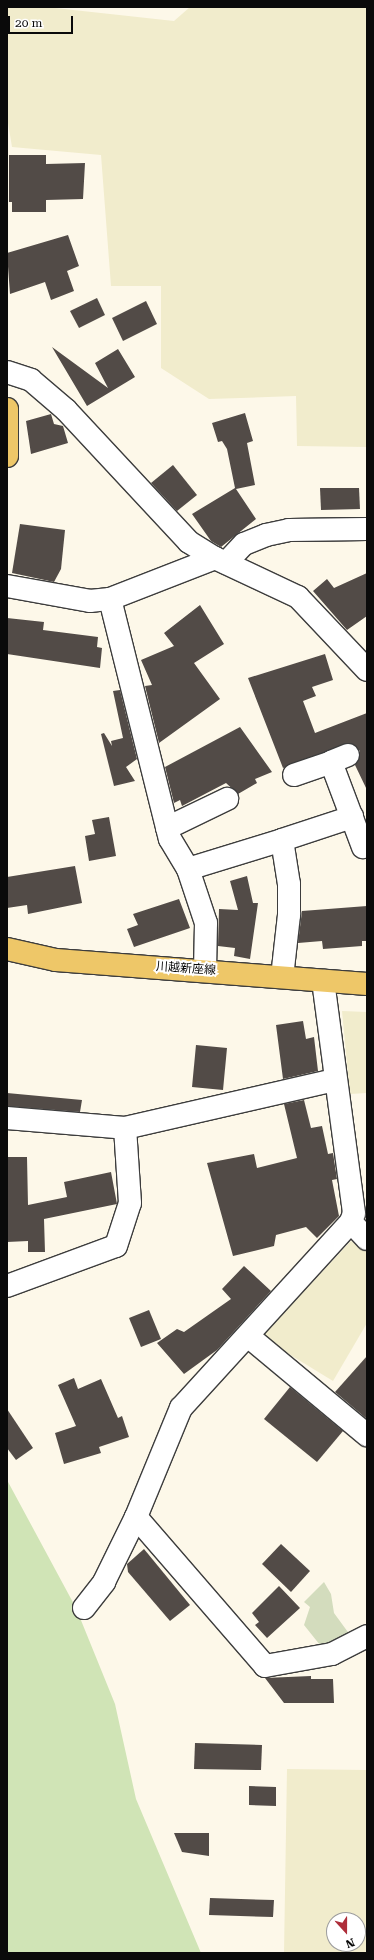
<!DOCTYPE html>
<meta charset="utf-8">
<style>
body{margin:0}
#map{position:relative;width:374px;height:1960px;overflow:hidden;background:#fdf8e9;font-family:"Roboto Serif","Noto Sans JP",serif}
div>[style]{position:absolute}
.farmland>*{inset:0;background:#f1eccc}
.green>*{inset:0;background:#d0e4b6}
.cemetery>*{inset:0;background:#d3dcbd}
.building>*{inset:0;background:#524b47}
.roads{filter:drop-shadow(1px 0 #3d3d3d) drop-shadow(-1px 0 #3d3d3d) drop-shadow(0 1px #3d3d3d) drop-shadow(0 -1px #3d3d3d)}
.minor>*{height:22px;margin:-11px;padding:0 11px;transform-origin:11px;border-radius:11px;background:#fff}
.major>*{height:22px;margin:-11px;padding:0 11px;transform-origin:11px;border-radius:11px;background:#eec768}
span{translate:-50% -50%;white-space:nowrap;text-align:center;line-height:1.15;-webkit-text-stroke:4px #fff;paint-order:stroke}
.street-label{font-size:12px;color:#0a0a0a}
.frame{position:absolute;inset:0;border:8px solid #0a0a0a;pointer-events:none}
.north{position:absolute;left:326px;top:1912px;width:40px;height:40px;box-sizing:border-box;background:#fff;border:1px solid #9d9d9d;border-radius:50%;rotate:159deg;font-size:11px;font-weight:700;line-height:16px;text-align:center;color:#0a0a0a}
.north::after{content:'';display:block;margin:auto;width:14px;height:18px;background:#ae2e3a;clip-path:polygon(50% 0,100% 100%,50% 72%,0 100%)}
.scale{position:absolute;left:8px;top:16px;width:65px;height:18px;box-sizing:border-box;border:2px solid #0a0a0a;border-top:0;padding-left:5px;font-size:12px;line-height:14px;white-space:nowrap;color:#0a0a0a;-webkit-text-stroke:3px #fff;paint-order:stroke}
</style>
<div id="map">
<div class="farmland">
<i style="clip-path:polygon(7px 7px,46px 7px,174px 21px,190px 7px,367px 7px,367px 447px,297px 446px,296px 396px,209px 399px,161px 368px,161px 286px,111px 286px,101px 155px,12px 147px,7px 117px)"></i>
<i style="clip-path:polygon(342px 1011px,367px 1012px,367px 1093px,350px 1094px)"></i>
<i style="clip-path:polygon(351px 1241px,367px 1251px,367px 1323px,333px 1381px,266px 1340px,265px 1333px)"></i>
<i style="clip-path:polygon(evenodd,287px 1769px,367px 1770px,367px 1953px,284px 1953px,287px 1769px,334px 1920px,358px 1920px,358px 1944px,334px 1944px,334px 1920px)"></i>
</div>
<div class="green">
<i style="clip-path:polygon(7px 1480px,76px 1608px,115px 1704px,136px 1799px,201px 1953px,7px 1953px)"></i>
</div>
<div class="cemetery">
<i style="clip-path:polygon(324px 1582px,331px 1594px,334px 1613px,353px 1639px,324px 1650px,304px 1625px,310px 1607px,304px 1602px)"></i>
</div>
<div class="building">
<i style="clip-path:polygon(9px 155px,46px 155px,46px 164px,85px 163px,83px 199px,46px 200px,46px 212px,12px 212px,12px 202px,9px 202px)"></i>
<i style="clip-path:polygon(68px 235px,79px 266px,67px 271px,74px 291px,51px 300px,45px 282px,10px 294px,7px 253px)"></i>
<i style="clip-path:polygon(97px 298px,105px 315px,79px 328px,70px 311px)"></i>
<i style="clip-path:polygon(146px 301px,157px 324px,123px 341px,112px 318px)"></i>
<i style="clip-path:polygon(52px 347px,108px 388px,95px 363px,118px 349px,135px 377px,87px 406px)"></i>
<i style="clip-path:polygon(245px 413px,253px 441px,247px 443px,255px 485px,236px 489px,256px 519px,221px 547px,211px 541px,192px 514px,235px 488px,227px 449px,222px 441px,218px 442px,212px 423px)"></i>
<i style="clip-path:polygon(51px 414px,54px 424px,63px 426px,68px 443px,31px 454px,26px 421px)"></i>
<i style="clip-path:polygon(173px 465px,197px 495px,177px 511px,151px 483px)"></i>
<i style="clip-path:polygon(320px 488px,359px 488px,360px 509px,321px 510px)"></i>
<i style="clip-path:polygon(20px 524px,65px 530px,61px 569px,54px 582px,12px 573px)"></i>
<i style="clip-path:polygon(367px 573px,367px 616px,347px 630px,313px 591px,327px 579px,334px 588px)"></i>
<i style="clip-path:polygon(200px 605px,224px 644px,194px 663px,220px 699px,159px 743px,145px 686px,152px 685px,141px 660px,174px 646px,164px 633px)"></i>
<i style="clip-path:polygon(7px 618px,44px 622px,43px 630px,98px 637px,97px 647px,102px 648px,100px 668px,7px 654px)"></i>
<i style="clip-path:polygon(325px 654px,333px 680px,312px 687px,316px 696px,303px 701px,315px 733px,367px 713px,367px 790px,355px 765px,360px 751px,350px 743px,283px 768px,248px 678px)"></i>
<i style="clip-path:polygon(120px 690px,137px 759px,126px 767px,135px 781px,114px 786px,101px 734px,104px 733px,112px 746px,111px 741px,123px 738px,113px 691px)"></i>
<i style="clip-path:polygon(240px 727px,272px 772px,255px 779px,257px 783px,238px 794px,226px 783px,182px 806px,180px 800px,174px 803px,165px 767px)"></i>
<i style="clip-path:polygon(109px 817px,116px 856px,89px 861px,85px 836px,95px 834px,92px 820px)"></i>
<i style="clip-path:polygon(75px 866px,82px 903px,28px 914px,27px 905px,7px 908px,7px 877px)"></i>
<i style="clip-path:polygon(247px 876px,253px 903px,258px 903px,250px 959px,234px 956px,235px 948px,218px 946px,219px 909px,238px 910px,230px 881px)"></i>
<i style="clip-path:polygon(179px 899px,190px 928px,134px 947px,127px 929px,138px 925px,133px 914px)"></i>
<i style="clip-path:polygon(367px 906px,367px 941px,362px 941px,362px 946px,323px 949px,322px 941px,298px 943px,302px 911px)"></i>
<i style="clip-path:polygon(303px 1021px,306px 1039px,314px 1037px,318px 1071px,283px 1079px,276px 1025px)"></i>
<i style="clip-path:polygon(196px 1045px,227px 1048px,223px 1090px,192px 1087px)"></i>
<i style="clip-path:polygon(7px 1093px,82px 1100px,80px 1112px,7px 1106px)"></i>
<i style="clip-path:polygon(304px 1100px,311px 1128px,322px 1126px,328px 1154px,333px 1153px,337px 1179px,332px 1180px,339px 1216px,317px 1238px,306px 1227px,276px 1235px,274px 1246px,233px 1256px,207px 1163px,254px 1154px,257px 1168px,297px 1158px,284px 1104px)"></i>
<i style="clip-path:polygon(7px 1157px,27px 1157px,28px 1205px,67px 1197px,64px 1182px,111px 1172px,117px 1204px,44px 1219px,45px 1252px,28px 1252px,28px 1241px,7px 1242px)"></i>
<i style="clip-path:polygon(244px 1266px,271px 1291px,217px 1350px,184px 1374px,157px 1343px,177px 1329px,184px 1332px,231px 1299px,222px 1289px)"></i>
<i style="clip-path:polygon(149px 1310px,161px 1339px,141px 1347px,129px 1318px)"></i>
<i style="clip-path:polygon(367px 1356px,367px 1419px,335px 1392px)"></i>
<i style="clip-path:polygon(74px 1378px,78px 1389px,101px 1379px,118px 1418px,122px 1416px,129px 1437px,99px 1447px,101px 1453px,64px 1464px,55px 1433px,76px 1426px,58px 1385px)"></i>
<i style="clip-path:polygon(290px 1387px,343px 1431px,317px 1462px,264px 1419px)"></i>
<i style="clip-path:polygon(7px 1409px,33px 1448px,16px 1460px,7px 1448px)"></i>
<i style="clip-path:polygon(281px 1544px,310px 1571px,291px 1592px,262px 1564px)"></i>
<i style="clip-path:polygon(144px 1549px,190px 1605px,170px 1621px,128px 1572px,127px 1564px)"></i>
<i style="clip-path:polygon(279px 1586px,300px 1608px,267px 1638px,255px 1625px,259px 1622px,252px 1613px)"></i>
<i style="clip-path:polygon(311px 1676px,311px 1679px,333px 1679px,334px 1703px,284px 1703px,265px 1678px)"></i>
<i style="clip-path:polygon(195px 1743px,262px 1745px,261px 1770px,194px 1769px)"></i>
<i style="clip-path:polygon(249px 1786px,276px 1787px,276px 1806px,249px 1805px)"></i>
<i style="clip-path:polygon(174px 1833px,209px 1833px,209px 1856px,182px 1852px)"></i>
<i style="clip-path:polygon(210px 1898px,274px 1900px,273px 1917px,209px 1915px)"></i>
</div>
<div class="roads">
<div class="minor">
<i style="left:7px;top:372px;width:25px;rotate:18deg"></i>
<i style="left:31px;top:380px;width:46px;rotate:40.6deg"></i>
<i style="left:66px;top:410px;width:180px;rotate:47deg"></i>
<i style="left:189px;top:542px;width:31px;rotate:32deg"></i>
<i style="left:215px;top:558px;width:92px;rotate:25.2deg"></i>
<i style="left:298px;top:597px;width:100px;rotate:46.6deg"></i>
<i style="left:226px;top:563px;width:26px;rotate:-47deg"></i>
<i style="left:244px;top:544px;width:24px;rotate:-22deg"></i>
<i style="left:266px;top:535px;width:24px;rotate:-12deg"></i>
<i style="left:289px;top:530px;width:78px;rotate:-0.7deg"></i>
<i style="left:7px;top:586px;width:84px;rotate:10.2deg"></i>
<i style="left:90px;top:601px;width:20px;rotate:-6deg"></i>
<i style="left:110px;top:599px;width:113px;rotate:-21.3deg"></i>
<i style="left:110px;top:599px;width:247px;rotate:76deg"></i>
<i style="left:170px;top:839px;width:35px;rotate:59deg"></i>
<i style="left:188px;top:869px;width:57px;rotate:71.6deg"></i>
<i style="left:206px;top:923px;width:46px;rotate:91.2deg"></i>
<i style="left:348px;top:755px;width:18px;rotate:158deg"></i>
<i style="left:331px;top:762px;width:91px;rotate:69.4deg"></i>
<i style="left:294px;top:775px;width:39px;rotate:-19deg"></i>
<i style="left:167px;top:828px;width:67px;rotate:-25.8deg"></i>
<i style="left:282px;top:840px;width:74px;rotate:-18.2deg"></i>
<i style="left:188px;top:869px;width:98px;rotate:-17.1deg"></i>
<i style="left:282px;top:840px;width:45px;rotate:81deg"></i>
<i style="left:289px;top:884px;width:31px;rotate:90deg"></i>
<i style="left:289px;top:915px;width:62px;rotate:96.4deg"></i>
<i style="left:7px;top:1118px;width:118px;rotate:4.8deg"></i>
<i style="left:125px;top:1128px;width:215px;rotate:-12.9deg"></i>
<i style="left:351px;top:1222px;width:23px;rotate:47deg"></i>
<i style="left:7px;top:1286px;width:116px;rotate:-20.2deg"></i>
<i style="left:116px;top:1246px;width:45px;rotate:-72deg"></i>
<i style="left:130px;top:1203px;width:75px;rotate:-93.8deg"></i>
<i style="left:248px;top:1336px;width:155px;rotate:39.8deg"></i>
<i style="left:136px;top:1517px;width:197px;rotate:49.1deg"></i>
<i style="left:265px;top:1666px;width:68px;rotate:-10.2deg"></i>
<i style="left:332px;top:1654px;width:39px;rotate:-27deg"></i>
<i style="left:84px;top:1608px;width:33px;rotate:-52deg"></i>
<i style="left:104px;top:1582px;width:72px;rotate:-63.8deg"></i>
<i style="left:136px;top:1517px;width:118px;rotate:-67.6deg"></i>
<i style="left:181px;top:1408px;width:252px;rotate:-47.6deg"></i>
<i style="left:351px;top:1222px;width:9px;rotate:-72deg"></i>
<i style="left:354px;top:1213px;width:234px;rotate:-97.6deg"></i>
</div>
<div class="major">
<i style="left:7px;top:409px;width:47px;rotate:90deg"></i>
<i style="left:7px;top:949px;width:50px;rotate:12.7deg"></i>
<i style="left:56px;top:960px;width:312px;rotate:4.4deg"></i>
</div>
</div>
<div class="street-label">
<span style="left:186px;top:969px;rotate:4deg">川越新座線</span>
</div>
<div class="frame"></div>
<div class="north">N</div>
<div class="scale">20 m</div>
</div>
